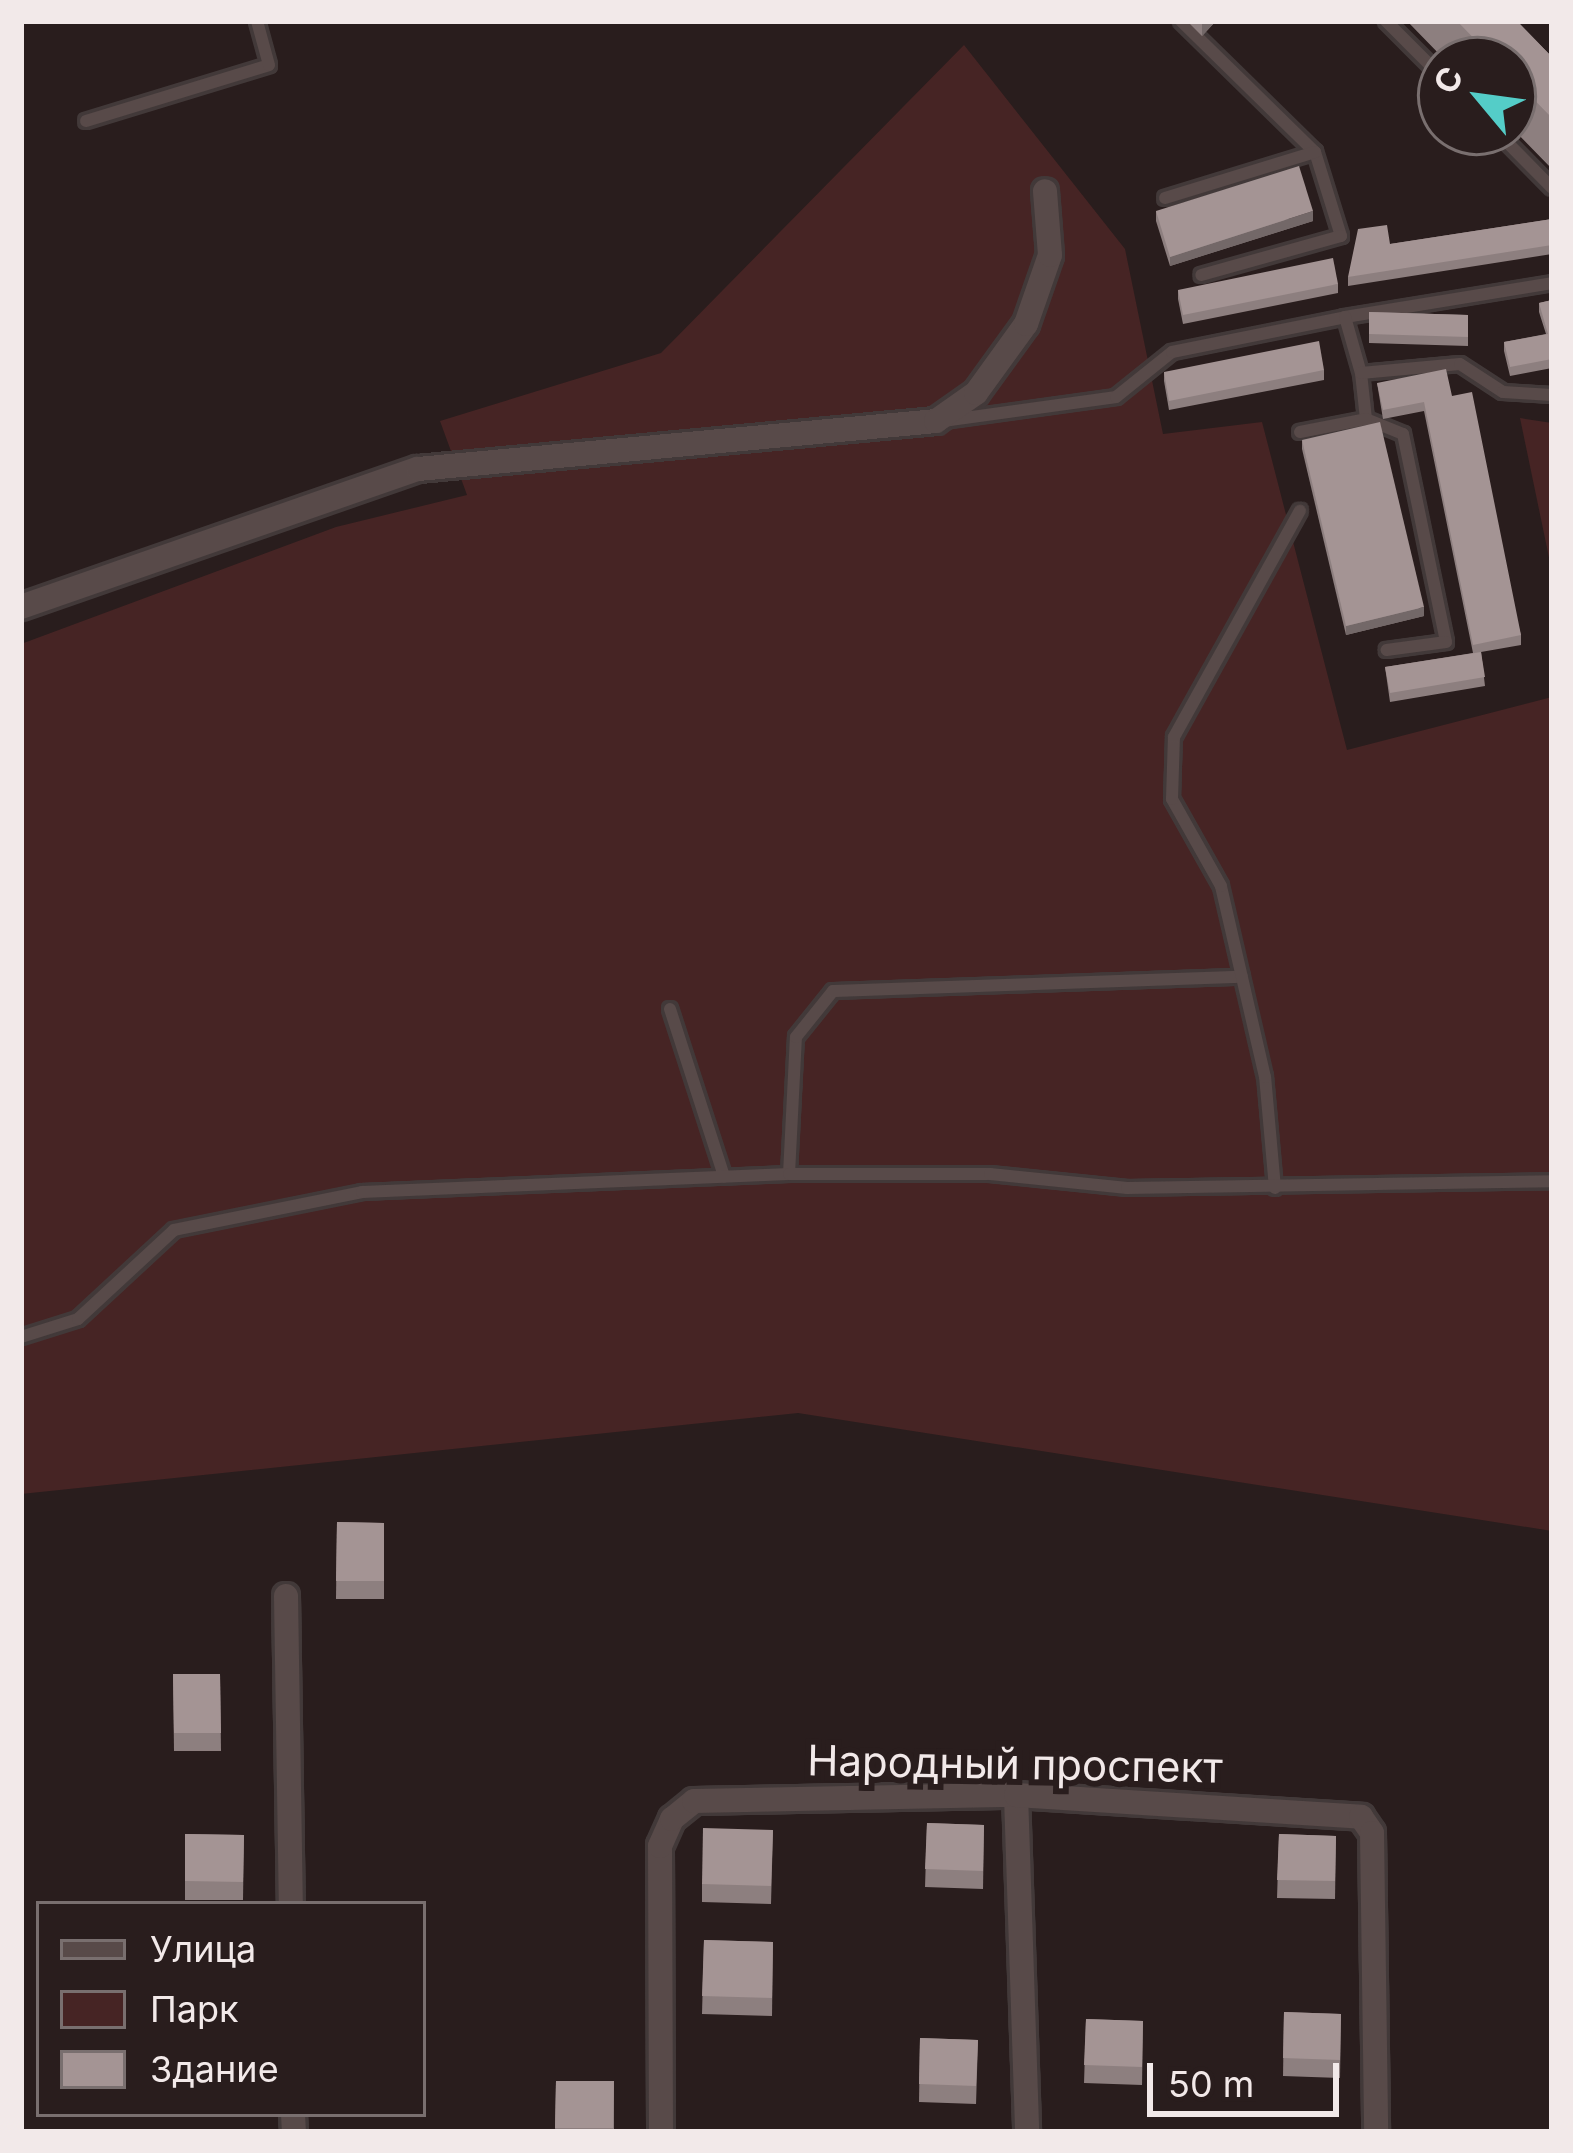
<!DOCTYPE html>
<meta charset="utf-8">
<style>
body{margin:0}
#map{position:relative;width:1573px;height:2153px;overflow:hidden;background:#291d1d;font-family:Inter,sans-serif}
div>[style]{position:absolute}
.green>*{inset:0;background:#462424}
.roads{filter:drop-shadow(3px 0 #423939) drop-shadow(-3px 0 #423939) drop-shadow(0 3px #423939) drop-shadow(0 -3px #423939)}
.service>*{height:12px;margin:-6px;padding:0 6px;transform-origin:6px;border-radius:6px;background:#584a49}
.minor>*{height:24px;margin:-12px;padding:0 12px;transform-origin:12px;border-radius:12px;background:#584a49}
.wall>*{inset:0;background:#8d7f7f}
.shaded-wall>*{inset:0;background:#736868}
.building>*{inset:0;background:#a49494}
span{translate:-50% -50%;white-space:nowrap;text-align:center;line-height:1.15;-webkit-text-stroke:12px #291d1d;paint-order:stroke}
.street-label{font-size:42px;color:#f2e9e9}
.frame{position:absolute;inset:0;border:24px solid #f2e9e9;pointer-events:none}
.legend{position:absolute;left:36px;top:1901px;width:390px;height:216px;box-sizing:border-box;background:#291d1d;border:3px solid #796f6f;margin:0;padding:15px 21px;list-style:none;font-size:36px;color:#f2e9e9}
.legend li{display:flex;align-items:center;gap:24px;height:60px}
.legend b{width:60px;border:3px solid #796f6f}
.north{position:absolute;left:1417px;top:36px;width:120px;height:120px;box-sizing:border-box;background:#291d1d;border:3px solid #796f6f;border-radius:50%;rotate:299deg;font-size:33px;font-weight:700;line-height:48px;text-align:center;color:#f2e9e9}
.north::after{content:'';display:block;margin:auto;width:42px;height:54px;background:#54cdc8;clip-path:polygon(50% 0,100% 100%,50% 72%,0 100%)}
.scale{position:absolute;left:1147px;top:2063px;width:192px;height:54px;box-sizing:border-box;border:6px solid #f2e9e9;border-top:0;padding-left:15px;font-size:36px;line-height:42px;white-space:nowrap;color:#f2e9e9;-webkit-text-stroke:9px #291d1d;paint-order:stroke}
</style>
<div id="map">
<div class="green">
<i style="clip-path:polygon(964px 45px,1125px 249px,1163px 434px,1262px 422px,1347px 750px,1552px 697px,1552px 1531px,798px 1413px,21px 1494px,21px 644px,336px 527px,467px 495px,440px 421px,661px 353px)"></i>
<i style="clip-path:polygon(1520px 418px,1552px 423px,1552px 572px)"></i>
</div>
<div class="roads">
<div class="service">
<i style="left:1181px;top:21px;width:187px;rotate:44.4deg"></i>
<i style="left:1315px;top:152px;width:88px;rotate:72.8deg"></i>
<i style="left:1341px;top:236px;width:145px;rotate:164.4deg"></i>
<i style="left:1386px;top:21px;width:78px;rotate:45deg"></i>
<i style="left:86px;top:121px;width:191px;rotate:-17deg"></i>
<i style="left:269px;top:65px;width:46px;rotate:-105.3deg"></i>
<i style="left:1497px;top:132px;width:78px;rotate:45.5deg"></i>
<i style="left:1165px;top:198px;width:157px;rotate:-17deg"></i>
<i style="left:1345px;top:317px;width:210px;rotate:-9.3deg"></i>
<i style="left:1361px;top:373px;width:46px;rotate:83.8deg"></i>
<i style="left:1366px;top:419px;width:40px;rotate:22deg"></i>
<i style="left:1403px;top:434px;width:212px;rotate:78.3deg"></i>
<i style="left:1446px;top:642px;width:60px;rotate:172.3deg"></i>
<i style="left:943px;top:421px;width:175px;rotate:-7.9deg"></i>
<i style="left:1116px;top:397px;width:72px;rotate:-38.8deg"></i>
<i style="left:1172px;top:352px;width:177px;rotate:-11.4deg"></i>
<i style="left:1345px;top:317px;width:58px;rotate:74.1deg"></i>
<i style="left:1361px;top:373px;width:99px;rotate:-5.2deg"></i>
<i style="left:1460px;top:364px;width:51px;rotate:33.1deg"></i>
<i style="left:1503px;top:392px;width:49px;rotate:3.5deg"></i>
<i style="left:1300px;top:432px;width:67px;rotate:-11.1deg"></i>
<i style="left:670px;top:1009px;width:176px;rotate:72.1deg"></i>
<i style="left:789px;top:1174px;width:137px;rotate:-87.1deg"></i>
<i style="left:796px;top:1037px;width:59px;rotate:-51.2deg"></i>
<i style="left:833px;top:991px;width:409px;rotate:-2deg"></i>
<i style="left:1275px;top:1188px;width:111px;rotate:-95.1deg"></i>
<i style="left:1265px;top:1077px;width:196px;rotate:-103deg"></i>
<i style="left:1221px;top:886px;width:100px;rotate:-119.4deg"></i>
<i style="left:1172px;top:799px;width:62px;rotate:-88.2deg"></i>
<i style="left:1174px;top:737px;width:259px;rotate:-60.9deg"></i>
<i style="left:21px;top:1337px;width:60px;rotate:-17.5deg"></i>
<i style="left:78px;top:1319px;width:131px;rotate:-42.8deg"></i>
<i style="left:174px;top:1230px;width:192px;rotate:-11.4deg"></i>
<i style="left:362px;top:1192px;width:427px;rotate:-2.4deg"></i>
<i style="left:789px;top:1174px;width:201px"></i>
<i style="left:990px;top:1174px;width:138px;rotate:5.8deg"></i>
<i style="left:1127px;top:1188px;width:425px;rotate:-0.9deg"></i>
</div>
<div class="minor">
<i style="left:21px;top:607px;width:420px;rotate:-19.2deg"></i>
<i style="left:418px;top:469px;width:520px;rotate:-5.29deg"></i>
<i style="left:936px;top:421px;width:49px;rotate:-35deg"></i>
<i style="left:976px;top:393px;width:85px;rotate:-54.1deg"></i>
<i style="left:1026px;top:324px;width:73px;rotate:-70.8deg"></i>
<i style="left:1050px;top:255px;width:64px;rotate:-94.5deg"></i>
<i style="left:286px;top:1596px;width:308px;rotate:89.1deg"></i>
<i style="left:1016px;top:1795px;width:337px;rotate:88.1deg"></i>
<i style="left:293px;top:2114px;width:18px;rotate:87deg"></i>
<i style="left:661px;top:2132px;width:286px;rotate:-90.2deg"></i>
<i style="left:660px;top:1846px;width:30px;rotate:-66deg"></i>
<i style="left:672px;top:1819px;width:28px;rotate:-39deg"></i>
<i style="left:694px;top:1801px;width:322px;rotate:-1.1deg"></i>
<i style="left:1016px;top:1795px;width:346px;rotate:3.6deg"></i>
<i style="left:1361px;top:1817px;width:19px;rotate:55deg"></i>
<i style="left:1372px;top:1833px;width:299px;rotate:89.2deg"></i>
</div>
</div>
<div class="wall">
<i style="clip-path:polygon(1187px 21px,1216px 21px,1202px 36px)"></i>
<i style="clip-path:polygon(1407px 21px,1517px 21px,1552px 57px,1552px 169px,1513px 129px,1513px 60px,1445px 60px)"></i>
<i style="clip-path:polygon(1156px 211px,1313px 221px,1170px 266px,1156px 221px)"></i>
<i style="clip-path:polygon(1552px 219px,1552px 254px,1348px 286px,1348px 277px,1390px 244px)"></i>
<i style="clip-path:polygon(1338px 284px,1338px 293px,1183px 324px,1178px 299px,1178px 290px)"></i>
<i style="clip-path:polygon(1552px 300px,1552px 368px,1510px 376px,1504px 351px,1504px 342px,1546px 334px,1539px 312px,1539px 303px)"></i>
<i style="clip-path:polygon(1369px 312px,1468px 315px,1468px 346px,1369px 343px)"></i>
<i style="clip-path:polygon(1324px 370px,1324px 380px,1169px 410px,1164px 381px,1164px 372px)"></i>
<i style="clip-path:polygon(1377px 383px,1452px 396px,1521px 635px,1521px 645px,1481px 652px,1485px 686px,1390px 702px,1385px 667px,1473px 653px,1424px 411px,1383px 419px)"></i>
<i style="clip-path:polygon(1302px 440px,1424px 616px,1346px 635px,1302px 449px)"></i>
<i style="clip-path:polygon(337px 1522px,384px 1523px,384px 1599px,336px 1599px)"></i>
<i style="clip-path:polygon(173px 1674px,220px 1674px,221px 1751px,174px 1751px)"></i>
<i style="clip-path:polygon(927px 1823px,984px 1825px,983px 1889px,925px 1887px)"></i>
<i style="clip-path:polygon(773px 1830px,771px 1904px,702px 1902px,702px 1884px)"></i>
<i style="clip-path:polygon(185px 1834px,244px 1835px,243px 1900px,185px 1900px)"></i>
<i style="clip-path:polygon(1279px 1834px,1336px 1836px,1335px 1899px,1277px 1898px)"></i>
<i style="clip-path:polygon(704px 1940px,773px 1942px,772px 2016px,702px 2014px)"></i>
<i style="clip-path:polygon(1284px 2012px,1341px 2014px,1340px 2078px,1283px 2076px)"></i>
<i style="clip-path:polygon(1086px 2019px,1143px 2021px,1142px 2085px,1084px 2083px)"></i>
<i style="clip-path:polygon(920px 2038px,978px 2040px,976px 2104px,919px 2102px)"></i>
<i style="clip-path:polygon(556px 2081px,614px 2081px,614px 2132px,555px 2132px)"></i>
</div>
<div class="shaded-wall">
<i style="clip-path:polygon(1202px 21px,1216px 21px,1202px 36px)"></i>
<i style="clip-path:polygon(1313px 211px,1313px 221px,1170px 266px,1170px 257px)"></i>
<i style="clip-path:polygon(1424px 607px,1424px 616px,1346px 635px,1346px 626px)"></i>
</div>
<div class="building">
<i style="clip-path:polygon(1457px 21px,1517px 21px,1552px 57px,1552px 118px,1513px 78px,1513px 60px,1495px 60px)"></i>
<i style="clip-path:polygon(1299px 166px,1313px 211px,1170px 257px,1156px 211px)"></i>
<i style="clip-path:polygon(1552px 219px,1552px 245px,1348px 277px,1358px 229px,1387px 225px,1390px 244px)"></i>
<i style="clip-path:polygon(1333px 258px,1338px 284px,1183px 315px,1178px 290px)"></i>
<i style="clip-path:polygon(1552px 300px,1552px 359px,1510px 367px,1504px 342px,1548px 334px,1539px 303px)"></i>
<i style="clip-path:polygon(1369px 312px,1468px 315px,1468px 337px,1369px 334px)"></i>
<i style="clip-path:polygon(1319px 341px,1324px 370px,1169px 401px,1164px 372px)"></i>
<i style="clip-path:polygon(1446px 369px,1452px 396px,1472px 392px,1521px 635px,1473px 645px,1424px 402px,1383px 410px,1377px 383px)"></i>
<i style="clip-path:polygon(1380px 422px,1424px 607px,1346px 626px,1302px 440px)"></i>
<i style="clip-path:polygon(1481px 652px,1485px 677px,1390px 693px,1385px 667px)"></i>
<i style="clip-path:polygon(337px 1522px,384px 1523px,384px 1581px,336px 1581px)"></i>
<i style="clip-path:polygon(173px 1674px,220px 1674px,221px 1733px,174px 1733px)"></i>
<i style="clip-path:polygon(927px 1823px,984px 1825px,983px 1871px,925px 1869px)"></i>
<i style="clip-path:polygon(703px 1828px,773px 1830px,771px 1886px,702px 1884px)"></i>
<i style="clip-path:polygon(185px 1834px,244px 1835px,243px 1882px,185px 1881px)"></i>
<i style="clip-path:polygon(1279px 1834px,1336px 1836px,1335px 1881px,1277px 1880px)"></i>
<i style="clip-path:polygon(704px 1940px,773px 1942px,772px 1998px,702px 1996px)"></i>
<i style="clip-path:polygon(1284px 2012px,1341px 2014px,1340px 2060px,1283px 2058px)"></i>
<i style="clip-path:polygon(1086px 2019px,1143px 2021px,1142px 2067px,1084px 2065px)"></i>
<i style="clip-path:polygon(920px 2038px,978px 2040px,976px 2086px,919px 2084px)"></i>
<i style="clip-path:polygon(556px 2081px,614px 2081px,613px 2128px,555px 2128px)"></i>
</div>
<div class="street-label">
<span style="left:1015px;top:1764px;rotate:1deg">Народный проспект</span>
</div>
<div class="frame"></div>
<ul class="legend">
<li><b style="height:15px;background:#584a49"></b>Улица</li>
<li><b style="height:33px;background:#462424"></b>Парк</li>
<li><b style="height:33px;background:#a49494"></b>Здание</li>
</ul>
<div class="north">С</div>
<div class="scale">50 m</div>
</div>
